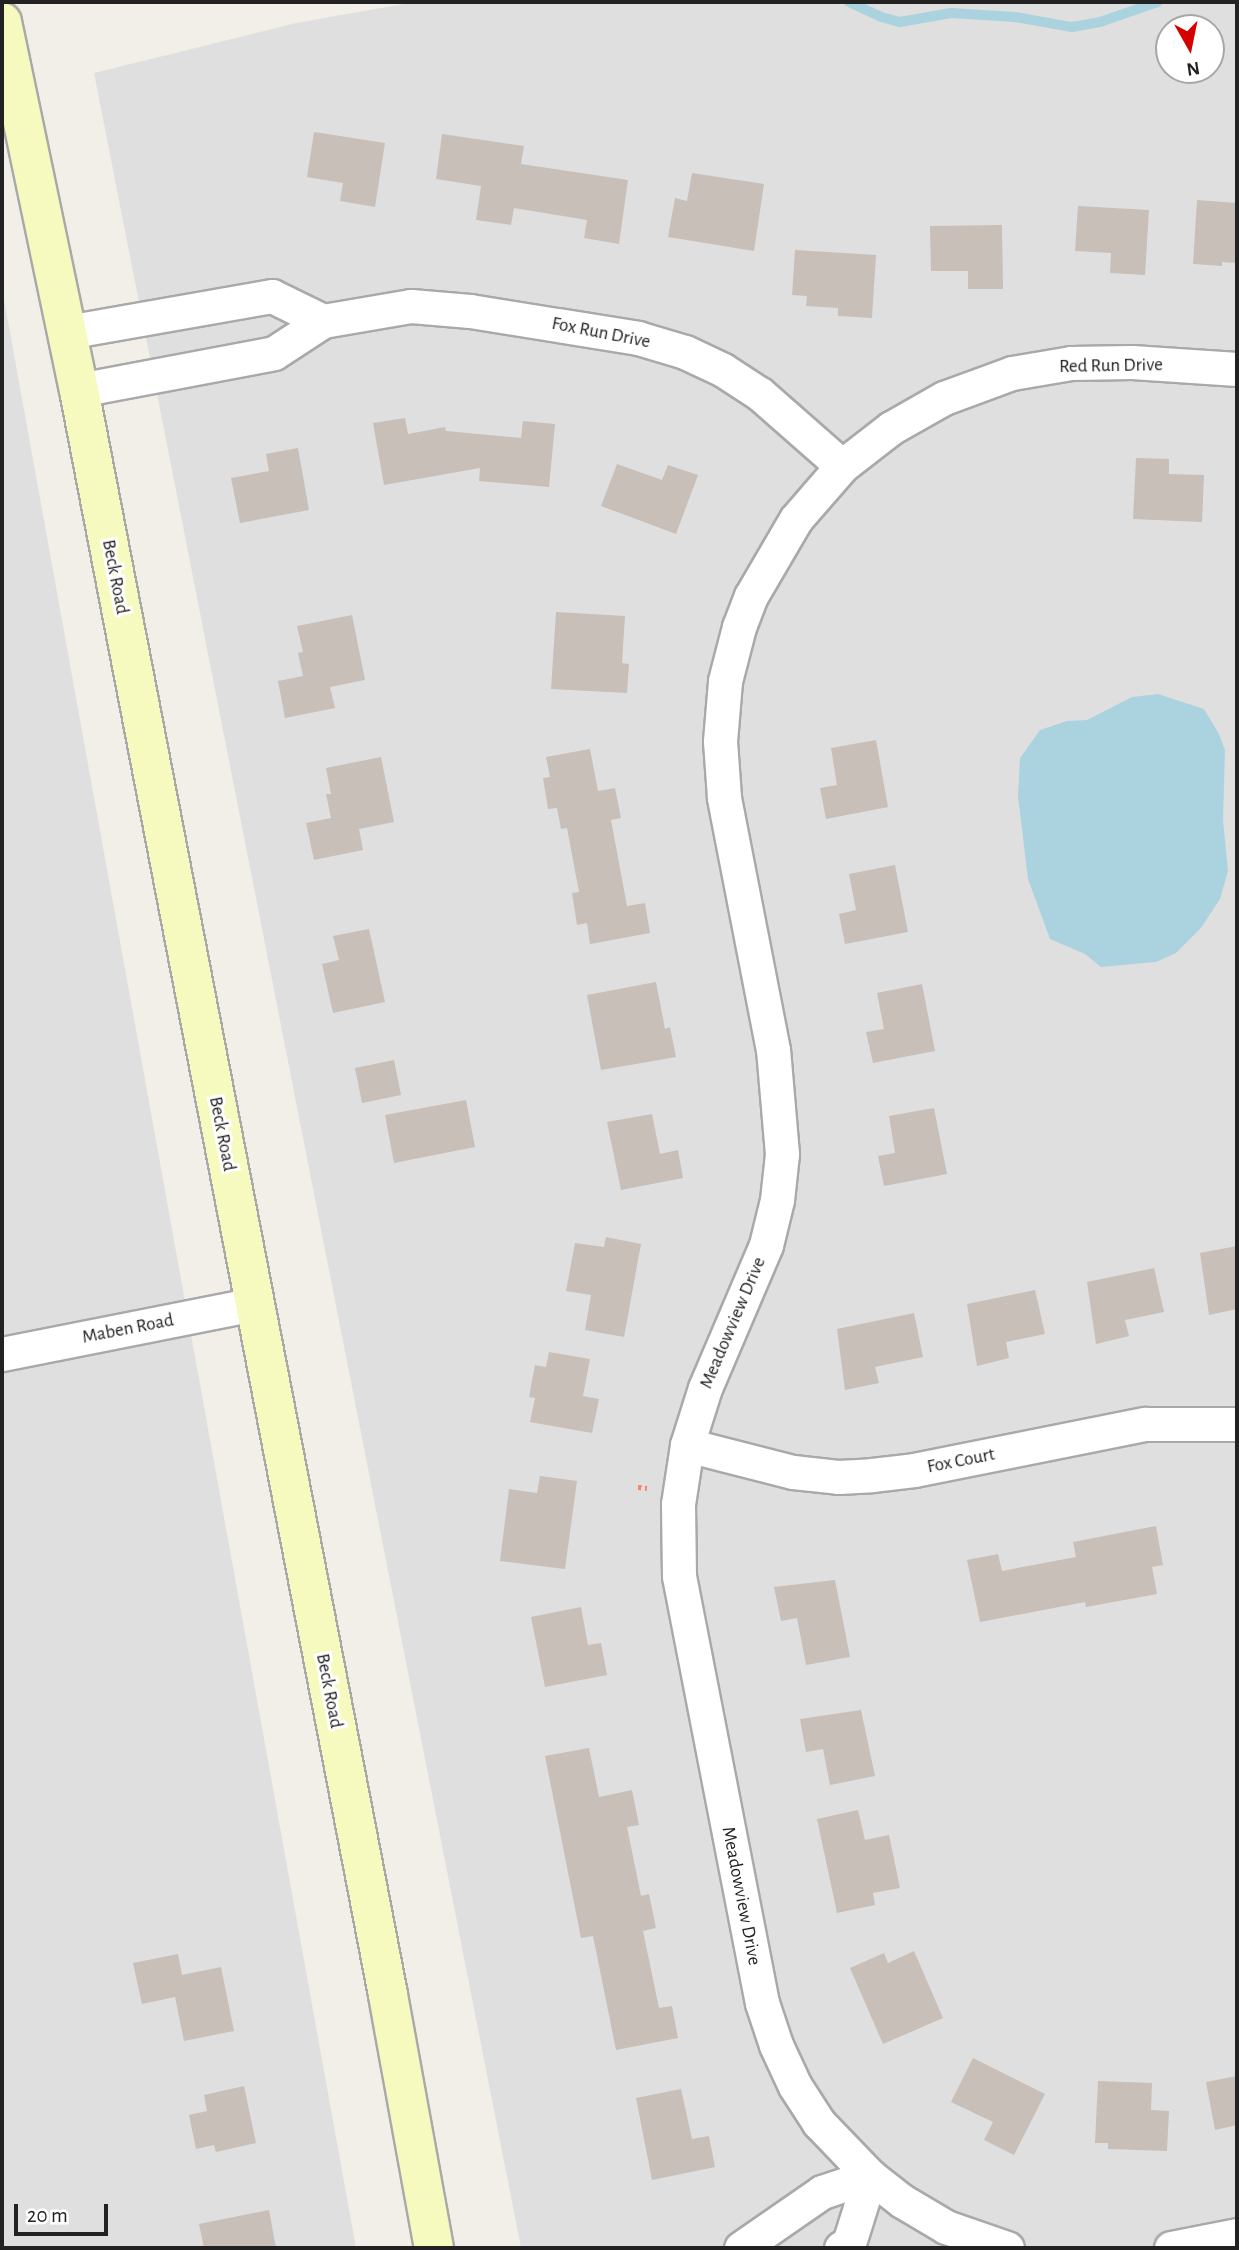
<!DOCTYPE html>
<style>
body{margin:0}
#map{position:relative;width:1239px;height:2250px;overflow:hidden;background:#f2efe9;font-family:"Alegreya Sans",sans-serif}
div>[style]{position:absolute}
.residential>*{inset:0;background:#e0dfdf}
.water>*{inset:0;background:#aad3df}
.stream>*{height:10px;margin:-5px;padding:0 5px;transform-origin:5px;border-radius:5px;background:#aad3df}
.building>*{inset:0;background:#c7bfb8}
.path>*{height:4.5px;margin-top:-2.25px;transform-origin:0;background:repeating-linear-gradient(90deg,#fa8072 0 3.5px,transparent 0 7px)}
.roads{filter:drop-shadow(2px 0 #a9a9a9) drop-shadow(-2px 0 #a9a9a9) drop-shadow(0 2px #a9a9a9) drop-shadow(0 -2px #a9a9a9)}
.minor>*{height:33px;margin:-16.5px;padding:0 16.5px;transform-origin:16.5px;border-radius:16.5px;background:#fff}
.secondary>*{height:38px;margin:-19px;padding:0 19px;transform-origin:19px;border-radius:19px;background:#f7fabf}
span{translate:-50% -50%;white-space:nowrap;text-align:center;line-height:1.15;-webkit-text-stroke:6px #fff;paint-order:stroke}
.street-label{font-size:19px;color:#222}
.frame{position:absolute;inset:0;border:4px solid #222;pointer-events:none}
.north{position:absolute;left:1155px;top:14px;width:70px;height:70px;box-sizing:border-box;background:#fff;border:2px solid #a7a7a7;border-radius:50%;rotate:171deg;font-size:19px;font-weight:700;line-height:28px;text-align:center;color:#222}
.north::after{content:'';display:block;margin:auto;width:24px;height:32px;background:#d40000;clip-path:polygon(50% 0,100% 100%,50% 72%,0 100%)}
.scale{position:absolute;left:14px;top:2204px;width:94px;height:32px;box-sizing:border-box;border:4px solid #222;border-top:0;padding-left:9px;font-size:21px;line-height:24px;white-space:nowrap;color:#222;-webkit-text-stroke:5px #fff;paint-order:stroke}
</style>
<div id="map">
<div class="residential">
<i style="clip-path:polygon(evenodd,415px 2px,1237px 2px,1237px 2248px,521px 2248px,94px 73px,296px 23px,415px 2px,1169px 28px,1211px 28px,1211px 70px,1169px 70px,1169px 28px)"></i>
<i style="clip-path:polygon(2px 288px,356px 2248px,2px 2248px)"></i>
</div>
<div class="water">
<i style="clip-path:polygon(1158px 694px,1204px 709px,1219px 734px,1225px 750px,1223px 820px,1228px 871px,1220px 899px,1201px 928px,1176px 953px,1156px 962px,1101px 967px,1085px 954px,1050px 939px,1028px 879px,1018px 796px,1020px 758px,1040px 730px,1067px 721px,1087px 720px,1132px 697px)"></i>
</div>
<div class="stream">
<i style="left:849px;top:2px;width:35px;rotate:25deg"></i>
<i style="left:881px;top:17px;width:20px;rotate:15deg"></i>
<i style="left:900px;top:22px;width:52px;rotate:-10deg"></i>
<i style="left:951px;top:13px;width:64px;rotate:3.6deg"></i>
<i style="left:1015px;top:17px;width:58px;rotate:10deg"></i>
<i style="left:1072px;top:27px;width:28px;rotate:-10deg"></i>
<i style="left:1100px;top:22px;width:61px;rotate:-19deg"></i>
</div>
<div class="building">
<i style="clip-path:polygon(314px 132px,385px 143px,375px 207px,340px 201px,343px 183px,307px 177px)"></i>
<i style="clip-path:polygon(442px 134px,524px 146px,521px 164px,628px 180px,619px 244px,584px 238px,587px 220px,514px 208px,511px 225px,476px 220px,481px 186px,436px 179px)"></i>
<i style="clip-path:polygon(692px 173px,764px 184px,754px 251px,668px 237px,675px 198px,687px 201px)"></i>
<i style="clip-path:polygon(1197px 200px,1237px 203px,1237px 263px,1222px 262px,1222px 266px,1193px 264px)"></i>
<i style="clip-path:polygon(1078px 206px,1149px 210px,1145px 275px,1110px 273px,1111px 253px,1075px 251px)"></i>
<i style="clip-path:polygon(1002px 225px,1003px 289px,968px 289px,968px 271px,931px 271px,930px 226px)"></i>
<i style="clip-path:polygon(795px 250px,876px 255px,872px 318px,838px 316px,838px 308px,806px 306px,807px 296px,792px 295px)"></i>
<i style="clip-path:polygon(405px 418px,408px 434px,445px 427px,446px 431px,521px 438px,523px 421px,555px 424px,549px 487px,479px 481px,480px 468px,384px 485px,373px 423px)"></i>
<i style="clip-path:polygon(298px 448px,309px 510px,240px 523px,231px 478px,269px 471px,266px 454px)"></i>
<i style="clip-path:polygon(1136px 458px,1169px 459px,1169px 474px,1204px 475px,1202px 522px,1133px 519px)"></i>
<i style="clip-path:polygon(617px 464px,662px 480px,668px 465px,698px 475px,676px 534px,601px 506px)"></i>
<i style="clip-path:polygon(556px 612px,625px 616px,622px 663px,629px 664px,627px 693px,551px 689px)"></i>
<i style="clip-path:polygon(352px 615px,365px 680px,330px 687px,335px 708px,285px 718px,278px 681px,303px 676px,298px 653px,303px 652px,297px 626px)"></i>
<i style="clip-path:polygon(876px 740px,888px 807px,826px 819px,820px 788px,837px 785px,831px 748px)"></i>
<i style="clip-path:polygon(590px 749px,598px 791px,615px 788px,621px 818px,611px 820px,627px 906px,645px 903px,650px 933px,590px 944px,587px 923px,577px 925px,572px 893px,579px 892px,567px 828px,561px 829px,557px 808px,548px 809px,543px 778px,550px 777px,546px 757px)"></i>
<i style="clip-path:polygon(381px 757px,394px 822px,359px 829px,363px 850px,314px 860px,306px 823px,331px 818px,326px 794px,331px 794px,326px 768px)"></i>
<i style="clip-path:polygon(895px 865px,908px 932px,845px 944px,839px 914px,856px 910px,849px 874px)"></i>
<i style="clip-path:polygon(369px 929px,385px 1002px,333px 1013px,322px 964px,339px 960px,333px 936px)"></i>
<i style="clip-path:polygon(656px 982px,665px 1029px,670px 1027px,676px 1057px,601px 1070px,587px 995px)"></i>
<i style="clip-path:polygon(922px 984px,935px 1051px,873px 1063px,866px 1032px,884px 1029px,877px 993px)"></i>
<i style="clip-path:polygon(394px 1060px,401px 1095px,362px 1103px,355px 1068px)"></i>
<i style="clip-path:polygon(466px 1100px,475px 1147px,394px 1163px,385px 1115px)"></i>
<i style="clip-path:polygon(934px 1108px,947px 1174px,884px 1186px,878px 1156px,895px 1153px,889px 1116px)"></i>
<i style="clip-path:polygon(652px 1114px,660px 1154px,678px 1150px,683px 1178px,621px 1190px,607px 1122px)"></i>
<i style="clip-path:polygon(606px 1237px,641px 1244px,624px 1337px,585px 1330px,591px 1295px,566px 1291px,575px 1243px,604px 1247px)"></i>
<i style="clip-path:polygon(1237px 1246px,1237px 1309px,1209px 1315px,1200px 1253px)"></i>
<i style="clip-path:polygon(1154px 1268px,1164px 1312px,1125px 1320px,1129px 1336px,1096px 1344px,1087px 1282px)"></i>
<i style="clip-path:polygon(1035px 1290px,1045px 1334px,1006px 1342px,1009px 1358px,977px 1366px,967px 1304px)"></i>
<i style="clip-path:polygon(914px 1313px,923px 1357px,875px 1367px,879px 1383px,845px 1390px,837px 1329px)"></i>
<i style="clip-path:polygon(549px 1352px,590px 1359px,583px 1396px,599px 1399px,592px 1433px,530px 1422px,535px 1398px,529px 1397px,535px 1365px,546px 1367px)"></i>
<i style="clip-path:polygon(540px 1476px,577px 1481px,565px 1569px,500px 1561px,509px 1489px,537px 1493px)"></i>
<i style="clip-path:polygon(1156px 1526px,1163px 1565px,1152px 1567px,1157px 1594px,1086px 1607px,1085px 1602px,980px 1622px,967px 1560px,998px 1554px,1002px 1571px,1076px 1557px,1073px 1542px)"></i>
<i style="clip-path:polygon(835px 1580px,850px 1657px,806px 1665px,797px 1618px,781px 1621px,774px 1587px)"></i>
<i style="clip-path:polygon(581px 1607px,588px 1645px,601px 1643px,607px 1675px,545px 1687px,531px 1617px)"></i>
<i style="clip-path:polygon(861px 1710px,875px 1776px,830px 1785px,823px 1749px,806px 1752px,800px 1719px)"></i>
<i style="clip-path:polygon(589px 1748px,599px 1797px,632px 1790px,639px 1825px,627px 1827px,641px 1896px,649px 1894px,656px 1928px,643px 1931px,659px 2008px,672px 2006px,678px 2038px,616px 2050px,593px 1936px,581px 1938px,545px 1756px)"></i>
<i style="clip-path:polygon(858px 1810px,865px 1840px,889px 1835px,900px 1888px,873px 1893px,875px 1905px,837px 1913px,817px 1819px)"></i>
<i style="clip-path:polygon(914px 1951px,943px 2018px,883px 2044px,850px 1968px,884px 1953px,888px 1963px)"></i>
<i style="clip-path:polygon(178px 1954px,182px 1975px,221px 1967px,234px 2031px,184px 2041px,175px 1997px,142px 2004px,133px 1963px)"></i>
<i style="clip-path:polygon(973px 2058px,1045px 2094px,1014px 2155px,984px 2140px,993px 2122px,951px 2102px)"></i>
<i style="clip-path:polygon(1237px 2076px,1237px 2125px,1215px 2130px,1206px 2082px)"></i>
<i style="clip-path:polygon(1098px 2081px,1152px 2083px,1151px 2110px,1169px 2111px,1167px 2151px,1108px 2149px,1108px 2143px,1095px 2143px)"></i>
<i style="clip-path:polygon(244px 2086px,256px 2143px,216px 2152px,214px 2145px,196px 2149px,189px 2115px,207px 2111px,204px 2095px)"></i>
<i style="clip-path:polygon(681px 2089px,692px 2139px,709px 2136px,715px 2167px,652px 2180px,636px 2098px)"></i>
<i style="clip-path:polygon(269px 2210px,276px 2248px,204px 2248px,199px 2224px)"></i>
</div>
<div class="path">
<i style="left:638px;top:1487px;width:9px;rotate:6deg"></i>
</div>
<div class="roads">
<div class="minor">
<i style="left:67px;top:332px;width:208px;rotate:-10deg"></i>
<i style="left:272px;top:296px;width:57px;rotate:26.1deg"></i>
<i style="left:79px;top:390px;width:198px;rotate:-10.7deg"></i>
<i style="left:274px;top:353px;width:59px;rotate:-33.1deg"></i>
<i style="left:323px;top:321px;width:89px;rotate:-9.7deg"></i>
<i style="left:411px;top:306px;width:59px;rotate:4.8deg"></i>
<i style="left:470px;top:311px;width:170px;rotate:9.1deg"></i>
<i style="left:638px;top:338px;width:49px;rotate:16.6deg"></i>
<i style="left:685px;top:352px;width:42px;rotate:25.3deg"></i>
<i style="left:723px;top:370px;width:44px;rotate:33deg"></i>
<i style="left:760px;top:394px;width:109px;rotate:41.3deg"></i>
<i style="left:2px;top:1354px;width:257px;rotate:-11.2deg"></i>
<i style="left:687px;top:1445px;width:109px;rotate:14.3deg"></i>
<i style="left:793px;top:1472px;width:45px;rotate:6.3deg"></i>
<i style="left:838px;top:1477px;width:34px;rotate:-3deg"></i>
<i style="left:872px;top:1475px;width:42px;rotate:-6.8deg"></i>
<i style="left:914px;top:1470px;width:236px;rotate:-11.3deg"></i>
<i style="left:1145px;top:1424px;width:92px"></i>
<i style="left:741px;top:2248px;width:98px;rotate:-34.7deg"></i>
<i style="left:822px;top:2192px;width:51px;rotate:-18.4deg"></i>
<i style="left:841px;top:2248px;width:9px;rotate:-32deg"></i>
<i style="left:849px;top:2243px;width:70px;rotate:-72.6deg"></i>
<i style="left:1007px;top:2248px;width:65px;rotate:-161deg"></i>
<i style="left:946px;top:2227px;width:51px;rotate:-149.4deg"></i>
<i style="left:902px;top:2201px;width:41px;rotate:-142deg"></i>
<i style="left:870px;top:2176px;width:74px;rotate:-133.9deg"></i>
<i style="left:819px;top:2123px;width:44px;rotate:-123deg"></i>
<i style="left:795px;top:2086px;width:45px;rotate:-114.9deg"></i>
<i style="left:776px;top:2045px;width:44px;rotate:-108.4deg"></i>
<i style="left:762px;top:2003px;width:435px;rotate:-101deg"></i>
<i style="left:679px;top:1576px;width:72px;rotate:-90.8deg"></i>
<i style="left:678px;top:1504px;width:60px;rotate:-81.3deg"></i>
<i style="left:687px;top:1445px;width:60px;rotate:-72.5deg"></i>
<i style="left:705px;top:1388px;width:155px;rotate:-66.9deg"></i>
<i style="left:766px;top:1245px;width:46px;rotate:-76.3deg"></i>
<i style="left:777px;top:1200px;width:46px;rotate:-83.8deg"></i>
<i style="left:782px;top:1154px;width:104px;rotate:-94.9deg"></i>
<i style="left:773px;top:1050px;width:258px;rotate:-101deg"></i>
<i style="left:724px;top:797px;width:56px;rotate:-94.1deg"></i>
<i style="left:720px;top:741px;width:60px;rotate:-85.2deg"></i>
<i style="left:725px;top:681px;width:56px;rotate:-75.5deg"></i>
<i style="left:739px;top:627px;width:33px;rotate:-69deg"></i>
<i style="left:751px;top:596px;width:89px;rotate:-59.7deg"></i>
<i style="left:796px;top:519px;width:70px;rotate:-49deg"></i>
<i style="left:842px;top:466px;width:62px;rotate:-37.8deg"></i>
<i style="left:891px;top:428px;width:61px;rotate:-29.5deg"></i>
<i style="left:944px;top:398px;width:72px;rotate:-20.2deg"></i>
<i style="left:1012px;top:373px;width:60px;rotate:-9.6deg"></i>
<i style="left:1071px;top:363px;width:61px;rotate:-0.9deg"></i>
<i style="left:1132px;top:362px;width:105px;rotate:3.8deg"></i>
<i style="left:1171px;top:2248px;width:67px;rotate:-11.1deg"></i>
</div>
<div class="secondary">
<i style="left:2px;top:22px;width:376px;rotate:78.2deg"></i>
<i style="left:79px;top:390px;width:1634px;rotate:79.1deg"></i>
<i style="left:388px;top:1995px;width:257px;rotate:79.7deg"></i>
</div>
</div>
<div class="street-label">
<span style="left:601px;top:333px;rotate:11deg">Fox Run Drive</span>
<span style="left:1111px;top:366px;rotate:-1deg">Red Run Drive</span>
<span style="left:115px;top:577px;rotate:79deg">Beck Road</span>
<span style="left:222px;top:1134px;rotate:79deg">Beck Road</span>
<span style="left:733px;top:1323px;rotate:-67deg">Meadowview Drive</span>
<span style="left:128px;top:1329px;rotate:-11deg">Maben Road</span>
<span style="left:961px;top:1461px;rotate:-11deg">Fox Court</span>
<span style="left:329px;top:1691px;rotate:79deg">Beck Road</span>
<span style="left:741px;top:1896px;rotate:79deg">Meadowview Drive</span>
</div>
<div class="frame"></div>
<div class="north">N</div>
<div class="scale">20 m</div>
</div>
